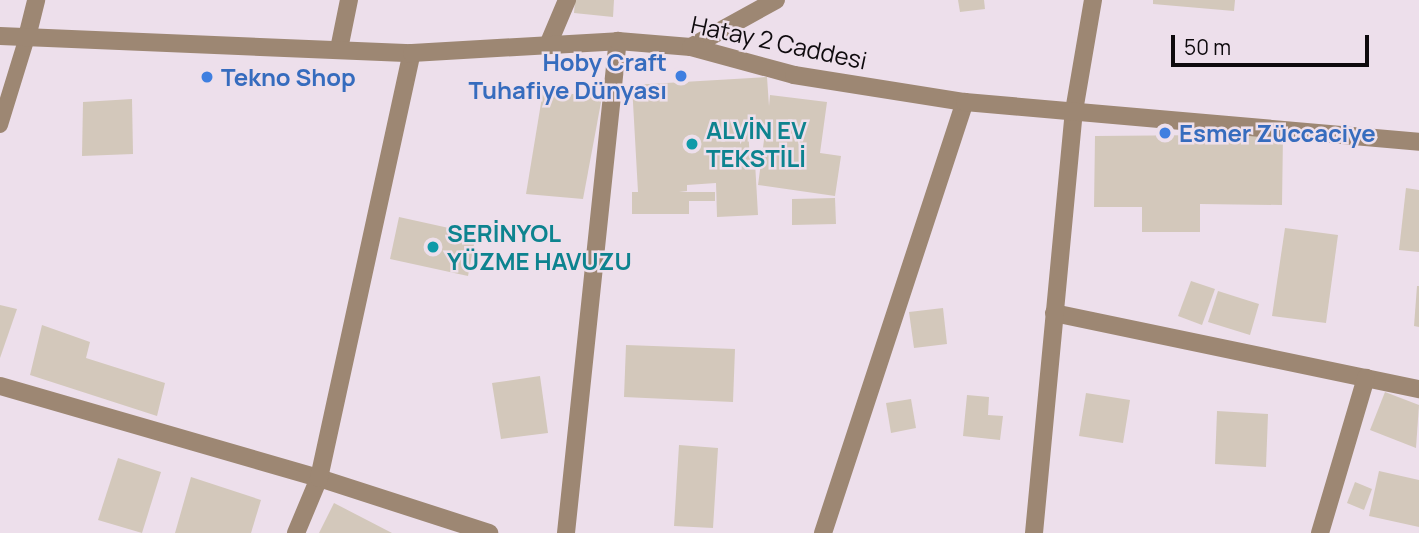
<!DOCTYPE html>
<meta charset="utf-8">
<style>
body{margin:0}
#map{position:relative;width:1419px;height:533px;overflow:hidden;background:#eddfeb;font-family:Manrope,sans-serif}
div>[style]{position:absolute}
.building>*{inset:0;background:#d3c8bb}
.service>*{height:16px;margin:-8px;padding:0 8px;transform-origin:8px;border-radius:8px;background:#9d8773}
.minor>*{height:18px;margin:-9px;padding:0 9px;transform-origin:9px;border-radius:9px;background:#9d8773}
.tertiary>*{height:18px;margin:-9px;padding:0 9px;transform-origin:9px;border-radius:9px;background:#9d8773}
.dots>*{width:19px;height:19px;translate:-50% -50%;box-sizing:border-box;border:4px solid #eddfeb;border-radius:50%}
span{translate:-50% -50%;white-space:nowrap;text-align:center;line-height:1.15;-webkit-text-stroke:5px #eddfeb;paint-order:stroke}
.street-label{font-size:24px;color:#0e0a0d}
.shop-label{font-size:24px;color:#366cbe;font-weight:700}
.right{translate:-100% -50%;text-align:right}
.left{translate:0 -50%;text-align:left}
.culture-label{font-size:24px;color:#0d838f;font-weight:700}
.scale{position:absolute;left:1171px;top:35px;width:198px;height:32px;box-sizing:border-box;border:4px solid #0e0a0d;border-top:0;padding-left:9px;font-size:21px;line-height:24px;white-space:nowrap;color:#0e0a0d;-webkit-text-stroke:5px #eddfeb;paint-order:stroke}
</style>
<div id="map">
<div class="building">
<i style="clip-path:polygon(575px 0,614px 0,613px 17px,574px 13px)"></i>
<i style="clip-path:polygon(958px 0,984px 0,985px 9px,960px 12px)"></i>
<i style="clip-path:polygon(1153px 0,1235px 0,1234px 11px,1153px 4px)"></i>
<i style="clip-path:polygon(767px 77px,769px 106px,770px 95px,827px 102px,820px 153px,841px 156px,835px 196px,758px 185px,766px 125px,748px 126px,750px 162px,755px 162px,758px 215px,717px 217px,716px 183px,687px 185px,687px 191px,679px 192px,715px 192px,715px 201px,689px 201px,689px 214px,632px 214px,632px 192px,638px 192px,632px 85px)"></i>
<i style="clip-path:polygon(543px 91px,602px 97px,583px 199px,526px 194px)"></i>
<i style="clip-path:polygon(132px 99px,133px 154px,82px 156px,83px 102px)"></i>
<i style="clip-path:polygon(1213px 135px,1283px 135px,1282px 205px,1200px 204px,1200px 232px,1142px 232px,1142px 207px,1094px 207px,1095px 136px)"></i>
<i style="clip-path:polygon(1406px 188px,1419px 190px,1419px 252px,1399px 250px)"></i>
<i style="clip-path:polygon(835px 198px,836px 224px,792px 225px,792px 199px)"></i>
<i style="clip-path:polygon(399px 217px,476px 234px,468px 276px,390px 259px)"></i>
<i style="clip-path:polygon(1285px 228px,1338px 235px,1326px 323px,1272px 316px)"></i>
<i style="clip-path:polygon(1191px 281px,1215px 289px,1202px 325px,1178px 316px)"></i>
<i style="clip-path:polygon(1417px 286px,1419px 286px,1419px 327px,1414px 326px)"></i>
<i style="clip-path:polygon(1218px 291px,1259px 304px,1250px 335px,1208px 322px)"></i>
<i style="clip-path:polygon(0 305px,17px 309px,0 358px)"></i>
<i style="clip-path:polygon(943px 308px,947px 344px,914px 348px,909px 312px)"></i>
<i style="clip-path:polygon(42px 325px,90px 342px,86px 358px,165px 383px,157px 416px,30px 375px)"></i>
<i style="clip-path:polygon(626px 345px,735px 349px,733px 402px,624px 397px)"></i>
<i style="clip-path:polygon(540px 376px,548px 433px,501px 439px,492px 383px)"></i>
<i style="clip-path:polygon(1385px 392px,1419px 405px,1416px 448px,1370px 430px)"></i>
<i style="clip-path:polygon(1086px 393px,1130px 400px,1123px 443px,1079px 436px)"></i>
<i style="clip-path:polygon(967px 395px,989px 397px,988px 415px,1003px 416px,1000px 440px,963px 436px)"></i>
<i style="clip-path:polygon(911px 399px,916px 428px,891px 433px,886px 403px)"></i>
<i style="clip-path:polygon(1217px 411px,1268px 414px,1266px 467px,1215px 464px)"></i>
<i style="clip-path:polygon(679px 445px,718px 448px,713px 528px,674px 526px)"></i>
<i style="clip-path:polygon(118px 458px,161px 472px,142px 533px,98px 520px)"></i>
<i style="clip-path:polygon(1379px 471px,1419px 480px,1419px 527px,1369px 516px)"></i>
<i style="clip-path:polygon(191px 477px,261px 500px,251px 533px,175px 533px)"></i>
<i style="clip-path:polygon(1355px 482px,1372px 489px,1364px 510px,1347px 503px)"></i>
<i style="clip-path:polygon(334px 503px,392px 533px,319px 533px)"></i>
</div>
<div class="service">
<i style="left:0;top:125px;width:92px;rotate:-72.9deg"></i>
</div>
<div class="minor">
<i style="left:27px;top:37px;width:38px;rotate:-76deg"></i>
<i style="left:548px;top:45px;width:49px;rotate:-67.1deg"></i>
<i style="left:691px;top:47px;width:97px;rotate:-28.9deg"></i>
<i style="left:339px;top:49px;width:50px;rotate:-78.5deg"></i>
<i style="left:1054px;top:313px;width:373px;rotate:11.8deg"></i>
<i style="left:0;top:386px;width:332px;rotate:16.1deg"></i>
<i style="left:319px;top:478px;width:179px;rotate:17.9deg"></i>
<i style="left:296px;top:533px;width:60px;rotate:-67.3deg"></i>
<i style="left:319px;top:478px;width:435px;rotate:-77.7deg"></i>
<i style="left:566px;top:533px;width:495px;rotate:-84deg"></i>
<i style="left:823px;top:533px;width:454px;rotate:-71.8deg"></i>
<i style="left:1034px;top:533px;width:424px;rotate:-84.6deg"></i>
<i style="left:1074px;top:111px;width:113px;rotate:-80.3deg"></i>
<i style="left:1320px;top:533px;width:162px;rotate:-73.5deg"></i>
</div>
<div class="tertiary">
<i style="left:0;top:36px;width:412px;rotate:2.4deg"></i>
<i style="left:412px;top:53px;width:206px;rotate:-3.3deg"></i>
<i style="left:618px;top:41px;width:73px;rotate:4.7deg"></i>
<i style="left:691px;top:47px;width:107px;rotate:15.2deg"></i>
<i style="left:794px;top:75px;width:173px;rotate:9deg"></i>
<i style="left:965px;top:102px;width:456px;rotate:5deg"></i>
</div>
<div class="dots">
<i style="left:681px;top:76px;background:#3f7fe0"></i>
<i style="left:207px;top:77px;background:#3f7fe0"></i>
<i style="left:1165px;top:133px;background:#3f7fe0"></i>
<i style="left:692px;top:144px;background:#0f9aa8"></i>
<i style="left:433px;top:247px;background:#0f9aa8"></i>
</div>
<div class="street-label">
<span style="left:779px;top:42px;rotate:12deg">Hatay 2 Caddesi</span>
</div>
<div class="shop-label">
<span class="right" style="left:667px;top:76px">Hoby Craft<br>Tuhafiye Dünyası</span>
<span class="left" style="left:221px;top:77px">Tekno Shop</span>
<span class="left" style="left:1179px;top:133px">Esmer Züccaciye</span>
</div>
<div class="culture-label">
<span class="left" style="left:706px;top:144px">ALVİN EV<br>TEKSTİLİ</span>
<span class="left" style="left:447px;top:247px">SERİNYOL<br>YÜZME HAVUZU</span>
</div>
<div class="scale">50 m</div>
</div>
